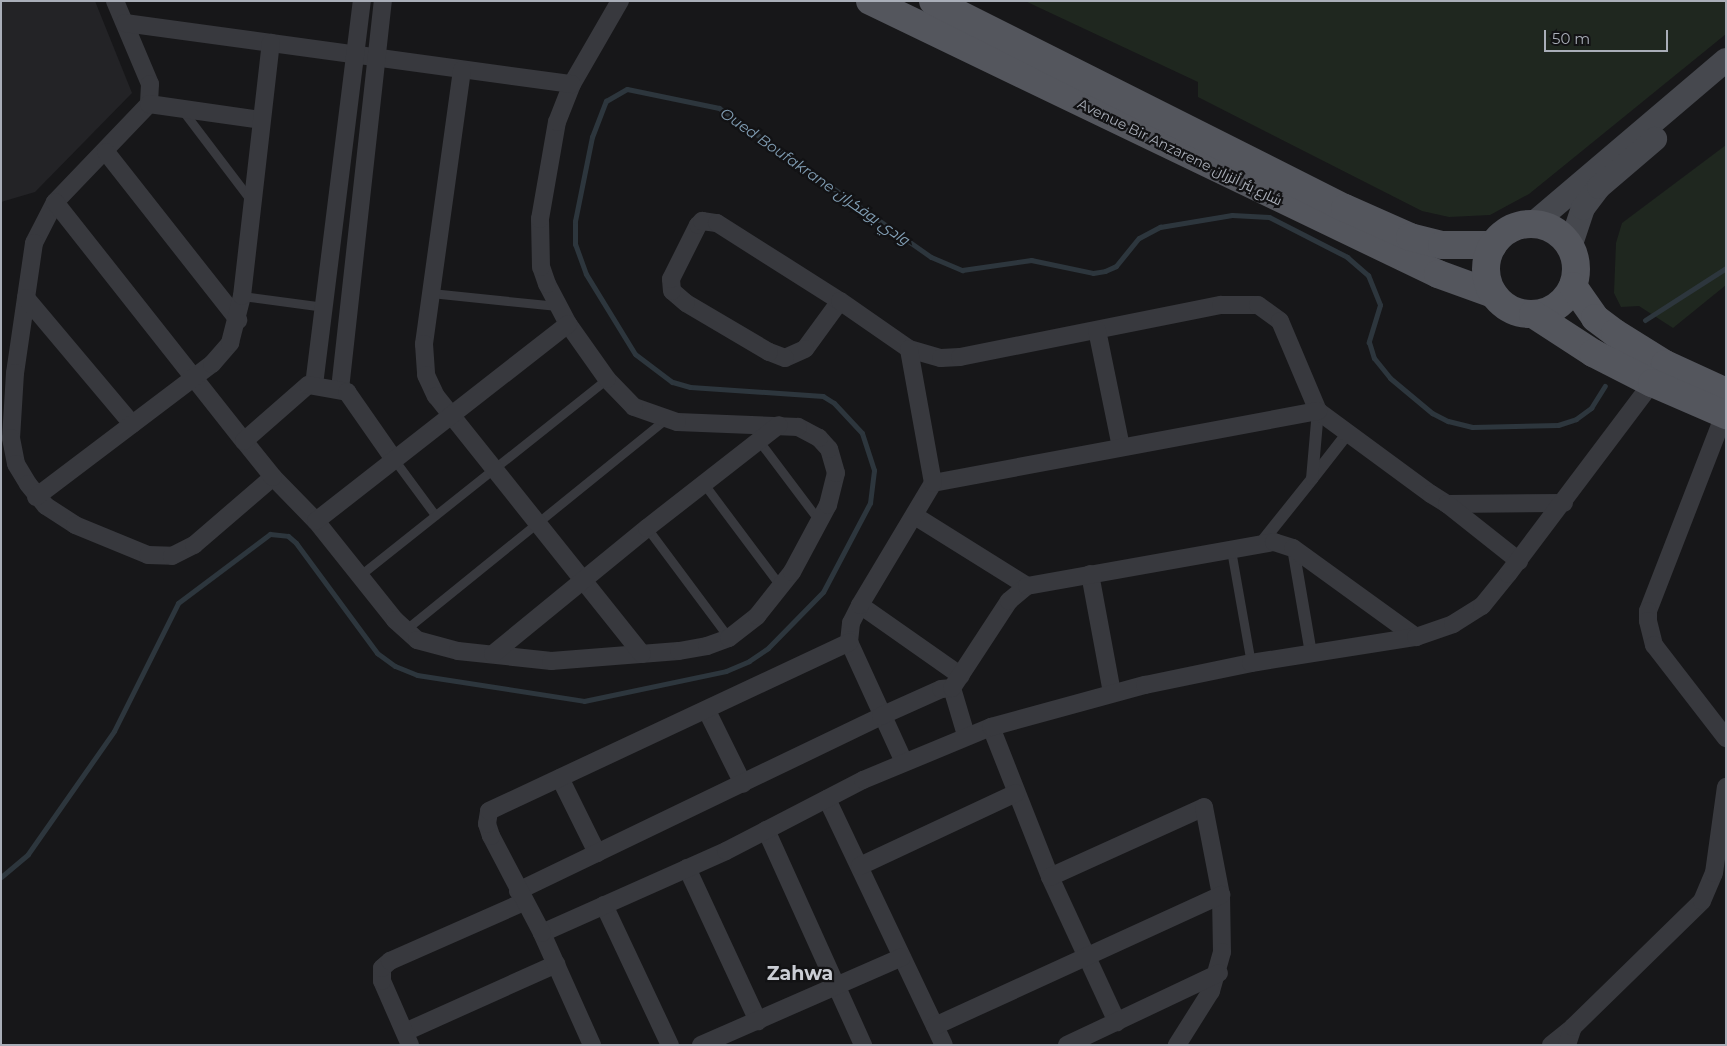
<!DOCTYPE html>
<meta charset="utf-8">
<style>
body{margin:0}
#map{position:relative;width:1727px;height:1046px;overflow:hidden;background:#171719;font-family:Montserrat,Cairo,sans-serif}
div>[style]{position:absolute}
.built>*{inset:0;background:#232326}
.green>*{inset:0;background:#1f271f}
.stream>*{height:5px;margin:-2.5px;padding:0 2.5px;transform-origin:2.5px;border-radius:2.5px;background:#2d363d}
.service>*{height:9px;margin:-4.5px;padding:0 4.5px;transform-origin:4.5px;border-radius:4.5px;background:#38393e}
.pedestrian>*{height:12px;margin:-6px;padding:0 6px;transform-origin:6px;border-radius:6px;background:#38393e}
.minor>*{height:18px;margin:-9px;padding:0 9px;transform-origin:9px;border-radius:9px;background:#38393e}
.secondary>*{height:24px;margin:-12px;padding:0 12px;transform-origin:12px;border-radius:12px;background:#46484e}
.primary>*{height:28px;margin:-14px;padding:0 14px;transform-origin:14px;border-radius:14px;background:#54565d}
.primary>.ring{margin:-14px;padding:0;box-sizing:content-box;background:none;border:28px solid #54565d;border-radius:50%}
span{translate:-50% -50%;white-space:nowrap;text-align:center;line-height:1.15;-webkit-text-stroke:4.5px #121214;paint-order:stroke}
.street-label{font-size:14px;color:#a9aeb8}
.water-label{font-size:15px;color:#809db3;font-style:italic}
.district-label{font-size:19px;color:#cacdd4;font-weight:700}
.frame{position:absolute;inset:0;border:2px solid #a9aeb8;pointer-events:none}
.scale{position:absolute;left:1544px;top:30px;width:124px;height:22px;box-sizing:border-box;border:2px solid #a9aeb8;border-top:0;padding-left:6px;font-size:15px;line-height:18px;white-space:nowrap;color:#a9aeb8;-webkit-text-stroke:4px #121214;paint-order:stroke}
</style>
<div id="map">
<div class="built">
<i style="clip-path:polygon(1px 1px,95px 1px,132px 93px,35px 192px,1px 202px)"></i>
</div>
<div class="green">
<i style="clip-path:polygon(1025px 1px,1726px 1px,1726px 34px,1529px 194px,1490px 215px,1449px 217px,1422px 211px,1198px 97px,1198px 82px)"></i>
<i style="clip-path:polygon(1726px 145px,1726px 285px,1673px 328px,1639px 306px,1621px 307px,1614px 293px,1616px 243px,1622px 223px)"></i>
</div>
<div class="stream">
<i style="left:1645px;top:320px;width:96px;rotate:-32.7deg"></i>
<i style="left:1px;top:877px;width:35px;rotate:-40deg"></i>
<i style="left:28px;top:854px;width:150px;rotate:-55deg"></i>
<i style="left:114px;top:731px;width:143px;rotate:-63.4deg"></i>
<i style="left:178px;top:603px;width:115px;rotate:-36.9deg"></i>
<i style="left:270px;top:534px;width:18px;rotate:6deg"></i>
<i style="left:288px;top:536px;width:11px;rotate:41deg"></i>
<i style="left:296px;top:543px;width:137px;rotate:53.6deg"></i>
<i style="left:377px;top:653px;width:22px;rotate:36deg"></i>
<i style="left:395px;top:666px;width:24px;rotate:22deg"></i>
<i style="left:417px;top:675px;width:169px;rotate:8.8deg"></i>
<i style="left:584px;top:701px;width:145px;rotate:-11.9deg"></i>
<i style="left:726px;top:671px;width:25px;rotate:-23deg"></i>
<i style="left:749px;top:661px;width:23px;rotate:-34deg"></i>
<i style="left:768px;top:648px;width:78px;rotate:-45.5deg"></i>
<i style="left:823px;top:592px;width:101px;rotate:-62.2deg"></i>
<i style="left:870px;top:503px;width:33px;rotate:-83deg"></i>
<i style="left:874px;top:470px;width:39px;rotate:-108deg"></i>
<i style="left:862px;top:433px;width:41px;rotate:-133deg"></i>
<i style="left:834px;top:403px;width:13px;rotate:-148deg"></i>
<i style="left:823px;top:396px;width:133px;rotate:-176.1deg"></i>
<i style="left:690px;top:387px;width:19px;rotate:-164deg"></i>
<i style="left:672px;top:382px;width:46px;rotate:-142.9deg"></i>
<i style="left:635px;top:354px;width:94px;rotate:-121.5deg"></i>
<i style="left:586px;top:274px;width:32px;rotate:-110deg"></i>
<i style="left:575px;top:244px;width:23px;rotate:-90deg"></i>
<i style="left:575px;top:221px;width:86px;rotate:-78.6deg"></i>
<i style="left:592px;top:137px;width:39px;rotate:-69deg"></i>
<i style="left:606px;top:101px;width:24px;rotate:-30deg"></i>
<i style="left:627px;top:89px;width:94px;rotate:11.7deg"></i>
<i style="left:719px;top:108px;width:259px;rotate:35.1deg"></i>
<i style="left:931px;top:257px;width:34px;rotate:23deg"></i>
<i style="left:962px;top:270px;width:70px;rotate:-8.2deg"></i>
<i style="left:1031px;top:260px;width:63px;rotate:11.8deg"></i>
<i style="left:1093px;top:273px;width:12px;rotate:-9deg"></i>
<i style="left:1105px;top:271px;width:12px;rotate:-24deg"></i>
<i style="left:1116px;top:266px;width:36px;rotate:-51deg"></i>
<i style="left:1139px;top:238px;width:24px;rotate:-28deg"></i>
<i style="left:1160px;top:227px;width:73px;rotate:-9.5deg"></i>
<i style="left:1232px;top:215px;width:37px;rotate:3deg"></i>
<i style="left:1269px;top:217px;width:88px;rotate:27.1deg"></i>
<i style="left:1347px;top:257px;width:28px;rotate:41deg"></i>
<i style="left:1368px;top:275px;width:32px;rotate:68deg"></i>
<i style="left:1380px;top:305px;width:39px;rotate:107deg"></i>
<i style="left:1369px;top:342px;width:17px;rotate:73deg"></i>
<i style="left:1374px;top:358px;width:26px;rotate:51deg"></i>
<i style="left:1390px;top:378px;width:55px;rotate:39.8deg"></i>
<i style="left:1432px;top:413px;width:18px;rotate:27deg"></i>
<i style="left:1448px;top:421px;width:25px;rotate:14deg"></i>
<i style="left:1472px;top:427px;width:86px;rotate:-1.3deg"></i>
<i style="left:1558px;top:425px;width:19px;rotate:-18deg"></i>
<i style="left:1576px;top:419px;width:19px;rotate:-36deg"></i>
<i style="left:1591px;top:408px;width:26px;rotate:-58deg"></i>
</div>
<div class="service">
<i style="left:183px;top:111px;width:114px;rotate:52.8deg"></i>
<i style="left:431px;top:293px;width:127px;rotate:5.9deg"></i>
<i style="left:242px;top:296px;width:83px;rotate:7.6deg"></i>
<i style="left:759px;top:441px;width:101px;rotate:53deg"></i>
<i style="left:393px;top:458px;width:71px;rotate:53.6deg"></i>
<i style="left:704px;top:484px;width:129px;rotate:53.2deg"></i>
<i style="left:647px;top:528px;width:137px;rotate:53.3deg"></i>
<i style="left:1231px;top:550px;width:115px;rotate:80deg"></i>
<i style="left:359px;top:576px;width:317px;rotate:-38.5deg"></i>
<i style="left:405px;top:630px;width:333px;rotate:-39deg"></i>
</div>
<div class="pedestrian">
<i style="left:1312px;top:479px;width:58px;rotate:-52deg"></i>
<i style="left:1261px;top:543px;width:82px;rotate:-51.4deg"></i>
<i style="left:1312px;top:479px;width:68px;rotate:-85deg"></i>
<i style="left:1293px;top:548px;width:107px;rotate:80.3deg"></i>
</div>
<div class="minor">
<i style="left:115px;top:1px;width:90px;rotate:67.1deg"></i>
<i style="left:150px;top:84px;width:20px;rotate:93deg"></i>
<i style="left:149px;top:104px;width:136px;rotate:133.8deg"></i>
<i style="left:55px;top:202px;width:46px;rotate:117.1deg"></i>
<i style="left:34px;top:243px;width:131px;rotate:98.3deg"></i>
<i style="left:15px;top:373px;width:65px;rotate:93.5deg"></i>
<i style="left:11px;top:438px;width:26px;rotate:79deg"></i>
<i style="left:16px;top:464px;width:23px;rotate:59deg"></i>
<i style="left:28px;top:484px;width:28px;rotate:51deg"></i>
<i style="left:46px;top:506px;width:35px;rotate:33deg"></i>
<i style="left:75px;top:525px;width:79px;rotate:22.3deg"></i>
<i style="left:148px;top:555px;width:24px;rotate:2deg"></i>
<i style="left:172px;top:556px;width:25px;rotate:-27deg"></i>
<i style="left:194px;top:545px;width:104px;rotate:-40.7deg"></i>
<i style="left:273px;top:477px;width:62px;rotate:45.7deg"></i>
<i style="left:316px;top:521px;width:127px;rotate:51.4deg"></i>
<i style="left:395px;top:620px;width:30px;rotate:42deg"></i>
<i style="left:417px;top:640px;width:42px;rotate:15deg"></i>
<i style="left:458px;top:651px;width:94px;rotate:6.1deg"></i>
<i style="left:551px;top:661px;width:128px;rotate:-4.5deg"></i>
<i style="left:679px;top:651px;width:28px;rotate:-10deg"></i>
<i style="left:707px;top:646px;width:23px;rotate:-20deg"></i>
<i style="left:729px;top:638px;width:36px;rotate:-38deg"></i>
<i style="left:757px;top:616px;width:56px;rotate:-51.5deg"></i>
<i style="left:792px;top:572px;width:76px;rotate:-61.8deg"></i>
<i style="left:828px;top:505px;width:33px;rotate:-76deg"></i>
<i style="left:836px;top:473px;width:25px;rotate:-106deg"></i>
<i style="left:829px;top:449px;width:15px;rotate:-132deg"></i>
<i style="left:819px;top:438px;width:24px;rotate:-152deg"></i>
<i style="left:798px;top:427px;width:121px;rotate:-177.6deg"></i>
<i style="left:677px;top:422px;width:46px;rotate:-160.8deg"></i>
<i style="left:634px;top:407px;width:39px;rotate:-134deg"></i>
<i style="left:607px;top:379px;width:67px;rotate:-125.3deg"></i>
<i style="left:568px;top:324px;width:45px;rotate:-117.7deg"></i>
<i style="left:547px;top:284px;width:18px;rotate:-109deg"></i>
<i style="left:541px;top:267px;width:48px;rotate:-91.2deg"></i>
<i style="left:540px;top:219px;width:98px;rotate:-80.1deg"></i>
<i style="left:557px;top:122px;width:41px;rotate:-68.5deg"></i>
<i style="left:572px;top:84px;width:96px;rotate:-60deg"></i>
<i style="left:125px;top:23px;width:451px;rotate:7.8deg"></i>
<i style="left:462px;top:70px;width:277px;rotate:97.9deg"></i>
<i style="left:424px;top:344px;width:31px;rotate:86deg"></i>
<i style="left:426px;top:375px;width:23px;rotate:65deg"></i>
<i style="left:436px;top:396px;width:330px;rotate:51.4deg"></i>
<i style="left:149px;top:104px;width:113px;rotate:8.1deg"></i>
<i style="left:106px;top:152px;width:214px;rotate:51.8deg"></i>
<i style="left:55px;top:202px;width:305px;rotate:51.7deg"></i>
<i style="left:26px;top:298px;width:165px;rotate:49.9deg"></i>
<i style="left:840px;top:301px;width:59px;rotate:126.1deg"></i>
<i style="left:805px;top:349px;width:22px;rotate:156deg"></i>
<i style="left:785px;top:358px;width:17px;rotate:-159deg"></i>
<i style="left:769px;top:352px;width:96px;rotate:-149.4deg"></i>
<i style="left:686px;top:303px;width:18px;rotate:-139deg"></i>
<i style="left:672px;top:291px;width:12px;rotate:-95deg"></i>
<i style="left:671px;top:279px;width:60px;rotate:-63.4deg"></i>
<i style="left:698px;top:225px;width:6px;rotate:-45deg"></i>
<i style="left:702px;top:221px;width:15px;rotate:8deg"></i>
<i style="left:717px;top:223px;width:146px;rotate:32.4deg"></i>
<i style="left:840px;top:301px;width:84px;rotate:34.8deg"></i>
<i style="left:909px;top:349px;width:33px;rotate:16deg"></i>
<i style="left:941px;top:358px;width:19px;rotate:-3deg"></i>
<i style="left:960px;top:357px;width:266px;rotate:-11.3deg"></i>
<i style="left:1221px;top:305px;width:37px"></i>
<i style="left:1258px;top:305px;width:27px;rotate:36deg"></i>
<i style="left:1280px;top:321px;width:98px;rotate:67.1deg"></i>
<i style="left:1318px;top:411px;width:140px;rotate:36.3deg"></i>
<i style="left:1431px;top:494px;width:19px;rotate:32deg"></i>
<i style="left:1447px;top:504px;width:117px;rotate:-0.5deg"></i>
<i style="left:1097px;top:330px;width:119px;rotate:78.4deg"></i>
<i style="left:314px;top:385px;width:387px;rotate:-82.9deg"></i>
<i style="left:340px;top:389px;width:390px;rotate:-83.7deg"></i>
<i style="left:1724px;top:415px;width:210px;rotate:111.2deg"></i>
<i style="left:1648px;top:611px;width:10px;rotate:90deg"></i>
<i style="left:1648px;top:621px;width:25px;rotate:76deg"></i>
<i style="left:1654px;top:645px;width:118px;rotate:52.3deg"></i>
<i style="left:273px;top:477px;width:46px;rotate:-128.9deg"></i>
<i style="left:244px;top:441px;width:85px;rotate:-41.2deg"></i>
<i style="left:308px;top:385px;width:40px;rotate:10deg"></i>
<i style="left:347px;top:392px;width:80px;rotate:55.1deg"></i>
<i style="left:933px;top:483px;width:392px;rotate:-10.6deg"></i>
<i style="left:36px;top:497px;width:221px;rotate:-37.1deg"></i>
<i style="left:212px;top:364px;width:28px;rotate:-49deg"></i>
<i style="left:230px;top:343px;width:49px;rotate:-75.7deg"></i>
<i style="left:242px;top:296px;width:255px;rotate:-83.5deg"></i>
<i style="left:1447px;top:504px;width:92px;rotate:38.4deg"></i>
<i style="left:915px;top:516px;width:132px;rotate:32deg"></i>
<i style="left:316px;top:521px;width:320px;rotate:-38deg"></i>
<i style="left:1090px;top:574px;width:121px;rotate:79.5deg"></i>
<i style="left:860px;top:605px;width:123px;rotate:35.1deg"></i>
<i style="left:493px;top:654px;width:199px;rotate:-39.3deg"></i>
<i style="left:647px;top:528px;width:167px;rotate:-38deg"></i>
<i style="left:952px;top:688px;width:49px;rotate:73.4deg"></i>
<i style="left:707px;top:711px;width:81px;rotate:63.7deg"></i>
<i style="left:991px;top:727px;width:161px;rotate:68.5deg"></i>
<i style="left:1050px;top:877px;width:160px;rotate:65.2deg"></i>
<i style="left:904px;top:762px;width:132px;rotate:-114.6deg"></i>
<i style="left:849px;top:642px;width:19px;rotate:-84deg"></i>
<i style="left:851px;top:623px;width:20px;rotate:-63deg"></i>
<i style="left:860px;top:605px;width:142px;rotate:-59.1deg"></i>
<i style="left:933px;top:483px;width:136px;rotate:-100.2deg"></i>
<i style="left:560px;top:778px;width:84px;rotate:63.7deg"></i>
<i style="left:827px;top:799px;width:272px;rotate:64.6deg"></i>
<i style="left:766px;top:830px;width:236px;rotate:65.7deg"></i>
<i style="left:860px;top:866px;width:172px;rotate:-25.1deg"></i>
<i style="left:687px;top:868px;width:169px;rotate:65.1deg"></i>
<i style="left:1050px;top:877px;width:169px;rotate:-24.4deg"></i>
<i style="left:1204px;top:807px;width:90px;rotate:79.1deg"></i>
<i style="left:1221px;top:895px;width:57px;rotate:89deg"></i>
<i style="left:1222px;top:952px;width:41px;rotate:105.8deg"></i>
<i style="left:1211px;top:991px;width:64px;rotate:122.2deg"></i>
<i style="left:518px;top:891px;width:403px;rotate:-25.7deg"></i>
<i style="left:881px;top:716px;width:66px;rotate:-24.2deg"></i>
<i style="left:941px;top:689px;width:11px;rotate:-5deg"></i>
<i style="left:952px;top:688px;width:104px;rotate:-56.8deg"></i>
<i style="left:1009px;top:601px;width:23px;rotate:-40deg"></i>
<i style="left:1027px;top:586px;width:251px;rotate:-10.1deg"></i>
<i style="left:1274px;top:542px;width:20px;rotate:18deg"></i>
<i style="left:1293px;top:548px;width:152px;rotate:35.9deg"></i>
<i style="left:604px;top:905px;width:155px;rotate:64.8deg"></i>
<i style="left:542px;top:933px;width:201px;rotate:-24deg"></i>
<i style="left:726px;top:851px;width:154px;rotate:-27.4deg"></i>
<i style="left:863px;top:780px;width:139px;rotate:-22.5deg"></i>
<i style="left:991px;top:727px;width:160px;rotate:-15.3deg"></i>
<i style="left:1145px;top:685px;width:108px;rotate:-11.7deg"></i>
<i style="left:1251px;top:663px;width:167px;rotate:-9deg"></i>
<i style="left:1416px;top:637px;width:39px;rotate:-19deg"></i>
<i style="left:1453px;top:624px;width:34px;rotate:-32deg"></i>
<i style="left:1482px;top:606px;width:41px;rotate:-50.9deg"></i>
<i style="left:1508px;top:574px;width:239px;rotate:-53deg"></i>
<i style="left:935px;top:1026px;width:315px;rotate:-24.6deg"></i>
<i style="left:405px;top:1032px;width:166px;rotate:-24.2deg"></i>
<i style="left:410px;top:1045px;width:70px;rotate:-113.6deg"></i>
<i style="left:382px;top:981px;width:13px;rotate:-90deg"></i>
<i style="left:382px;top:968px;width:11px;rotate:-41deg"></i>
<i style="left:390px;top:961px;width:146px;rotate:-23.8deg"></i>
<i style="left:592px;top:1045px;width:123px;rotate:-114.1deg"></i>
<i style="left:542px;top:933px;width:110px;rotate:-117.7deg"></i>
<i style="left:491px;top:836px;width:13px;rotate:-108deg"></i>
<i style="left:487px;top:824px;width:13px;rotate:-81deg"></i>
<i style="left:489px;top:811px;width:398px;rotate:-25.1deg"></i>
<i style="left:701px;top:1045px;width:219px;rotate:-23.6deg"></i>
<i style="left:1067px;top:1045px;width:168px;rotate:-25.3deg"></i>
<i style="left:1551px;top:1045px;width:28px;rotate:-39deg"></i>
<i style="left:1567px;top:1045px;width:19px;rotate:-72deg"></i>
<i style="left:1573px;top:1027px;width:180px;rotate:-44.3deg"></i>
<i style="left:1702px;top:901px;width:30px;rotate:-67deg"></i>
<i style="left:1714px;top:873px;width:87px;rotate:-82.1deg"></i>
</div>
<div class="secondary">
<i style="left:1533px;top:224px;width:253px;rotate:-40.4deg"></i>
<i style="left:1570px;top:247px;width:41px;rotate:-71.6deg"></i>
<i style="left:1583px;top:208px;width:26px;rotate:-53deg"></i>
<i style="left:1599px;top:187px;width:74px;rotate:-40.6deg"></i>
</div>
<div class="primary">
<i style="left:870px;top:1px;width:630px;rotate:25.67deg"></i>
<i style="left:1438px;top:274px;width:59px;rotate:20deg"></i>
<i style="left:933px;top:1px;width:461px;rotate:26.7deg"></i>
<i style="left:1345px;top:208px;width:71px;rotate:24deg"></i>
<i style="left:1410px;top:237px;width:33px;rotate:14deg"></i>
<i style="left:1442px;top:245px;width:51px"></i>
<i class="ring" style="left:1486px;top:224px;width:62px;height:62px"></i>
<i style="left:1573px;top:286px;width:39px;rotate:55deg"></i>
<i style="left:1595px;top:318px;width:25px;rotate:37deg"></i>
<i style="left:1615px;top:333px;width:59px;rotate:31.8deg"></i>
<i style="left:1665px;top:364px;width:67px;rotate:24.7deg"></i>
<i style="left:1533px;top:314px;width:72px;rotate:33deg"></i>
<i style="left:1593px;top:353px;width:66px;rotate:27deg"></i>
<i style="left:1652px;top:383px;width:81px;rotate:23.4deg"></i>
</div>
<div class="street-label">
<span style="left:1180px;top:152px;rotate:26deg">Avenue Bir Anzarene شارع بئر أنزران</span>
</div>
<div class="water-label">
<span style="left:815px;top:176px;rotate:35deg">Oued Boufakrane وادي بوفكران</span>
</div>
<div class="district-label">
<span style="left:800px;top:974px">Zahwa</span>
</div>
<div class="frame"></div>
<div class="scale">50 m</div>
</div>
